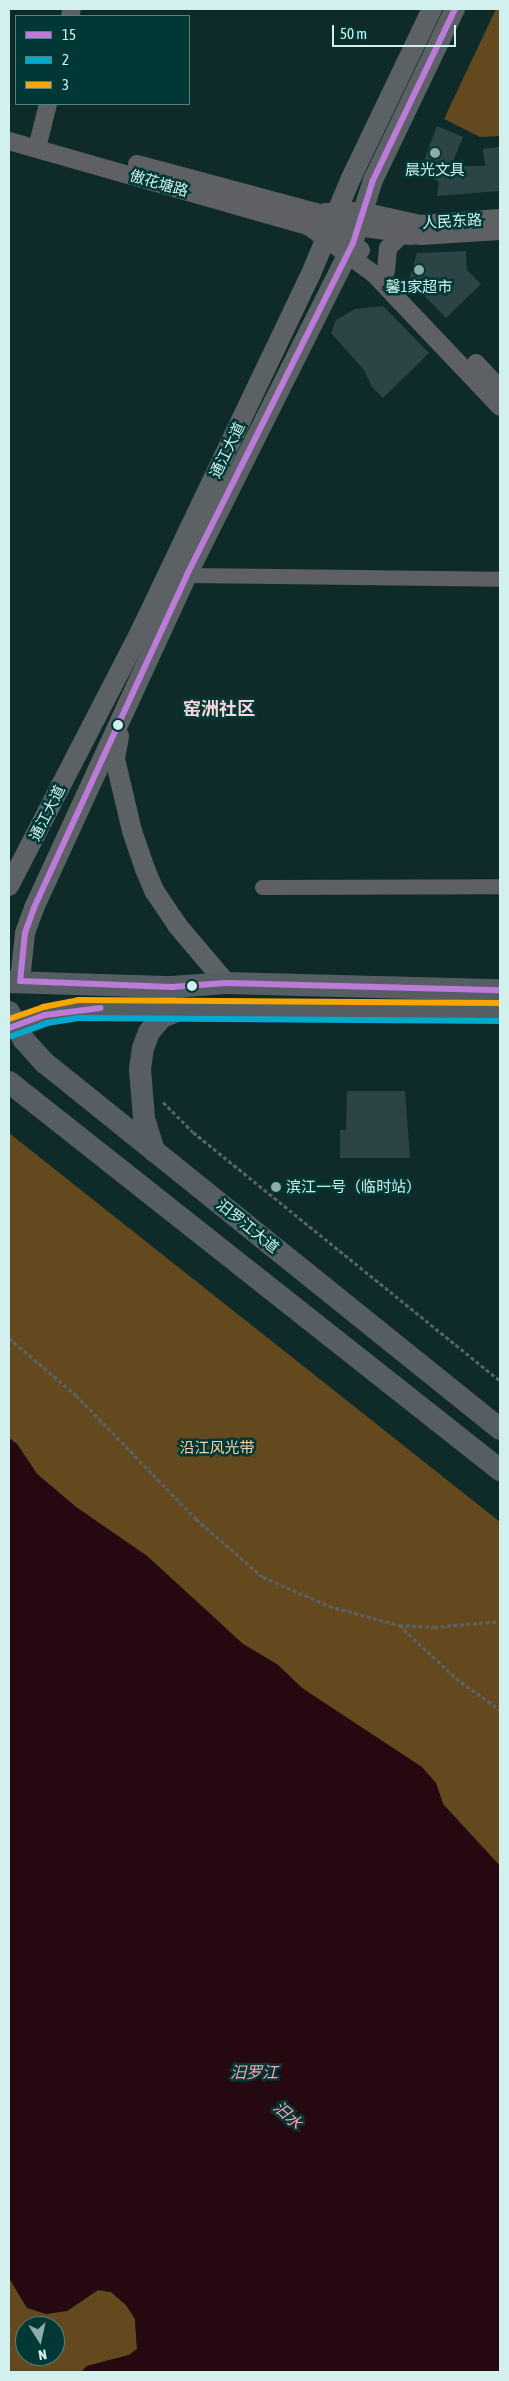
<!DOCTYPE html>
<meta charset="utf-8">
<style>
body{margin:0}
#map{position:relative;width:509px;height:2381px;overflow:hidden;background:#0e2b2a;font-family:"Asap Condensed","Noto Sans SC",sans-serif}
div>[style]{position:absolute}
.green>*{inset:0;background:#64491e}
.water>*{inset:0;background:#260810}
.building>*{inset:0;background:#2c4446}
.path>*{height:3px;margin-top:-1.5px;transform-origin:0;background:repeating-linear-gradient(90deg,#596366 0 4px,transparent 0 6.5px)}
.minor>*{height:15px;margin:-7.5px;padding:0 7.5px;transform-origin:7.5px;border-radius:7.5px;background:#5e6064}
.tertiary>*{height:18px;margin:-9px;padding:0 9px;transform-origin:9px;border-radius:9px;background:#5e6064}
.secondary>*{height:20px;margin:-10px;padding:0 10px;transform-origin:10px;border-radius:10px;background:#5c6166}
.primary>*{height:22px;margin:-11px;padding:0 11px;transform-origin:11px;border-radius:11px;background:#565e64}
.bus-1>*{height:6px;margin:-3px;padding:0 3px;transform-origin:3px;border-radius:3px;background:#bd7bd9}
.bus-2>*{height:6px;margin:-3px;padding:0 3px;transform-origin:3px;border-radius:3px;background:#00a9ce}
.bus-3>*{height:6px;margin:-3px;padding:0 3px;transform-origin:3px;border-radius:3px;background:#f7a600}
.dots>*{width:14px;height:14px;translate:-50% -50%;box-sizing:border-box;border:2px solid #013836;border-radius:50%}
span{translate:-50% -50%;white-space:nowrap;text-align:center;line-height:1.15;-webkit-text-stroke:5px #013836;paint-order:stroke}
.poi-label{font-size:15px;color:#d2f1ee}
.left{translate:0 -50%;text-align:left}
.street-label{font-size:15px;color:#d2f1ee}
.park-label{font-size:15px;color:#f8d2a6}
.water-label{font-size:16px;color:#fea3af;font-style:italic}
.quarter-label{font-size:18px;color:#fad6da;font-weight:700}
.frame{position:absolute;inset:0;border:10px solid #d2f1ee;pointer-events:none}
.legend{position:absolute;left:15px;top:15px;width:175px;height:90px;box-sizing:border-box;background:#013836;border:1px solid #558280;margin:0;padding:6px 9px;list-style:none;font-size:15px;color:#d2f1ee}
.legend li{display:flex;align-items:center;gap:10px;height:25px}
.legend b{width:25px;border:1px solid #558280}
.north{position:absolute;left:15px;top:2316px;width:50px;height:50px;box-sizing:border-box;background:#013836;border:1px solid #558280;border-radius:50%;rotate:170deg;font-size:14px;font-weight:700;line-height:20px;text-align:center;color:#d2f1ee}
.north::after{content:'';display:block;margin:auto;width:18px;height:22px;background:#8daca9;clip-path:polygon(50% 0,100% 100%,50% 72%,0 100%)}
.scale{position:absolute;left:332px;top:25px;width:124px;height:22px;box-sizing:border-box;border:2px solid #d2f1ee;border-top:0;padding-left:6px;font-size:15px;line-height:18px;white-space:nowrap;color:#d2f1ee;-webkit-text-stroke:4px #013836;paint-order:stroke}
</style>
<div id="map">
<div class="green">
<i style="clip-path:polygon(496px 9px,500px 9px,500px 136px,480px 137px,444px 119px)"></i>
<i style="clip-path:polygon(9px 1133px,500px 1522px,500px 1866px,443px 1804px,436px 1783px,302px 1688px,278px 1665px,243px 1644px,147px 1556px,76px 1507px,37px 1474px,17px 1444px,9px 1438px)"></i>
<i style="clip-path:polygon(evenodd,9px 2278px,27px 2308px,67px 2311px,98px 2290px,111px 2292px,126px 2305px,135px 2319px,137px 2349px,129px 2355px,87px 2366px,81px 2372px,9px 2372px,9px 2278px,25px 2326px,55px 2326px,55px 2356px,25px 2356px,25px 2326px)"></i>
</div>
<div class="water">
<i style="clip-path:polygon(9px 1438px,17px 1444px,37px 1474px,76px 1507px,147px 1556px,243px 1644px,278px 1665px,302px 1688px,422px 1767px,436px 1783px,443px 1804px,500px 1866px,500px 2372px,81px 2372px,87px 2366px,129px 2355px,137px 2349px,135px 2319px,126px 2305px,111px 2292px,98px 2290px,67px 2311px,46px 2314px,27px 2308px,9px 2278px)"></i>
</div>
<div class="building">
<i style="clip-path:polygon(437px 126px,463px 137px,451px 166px,485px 166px,483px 149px,500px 147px,500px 191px,437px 196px,439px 182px,420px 171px)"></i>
<i style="clip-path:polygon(466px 251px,467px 270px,481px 284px,446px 318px,409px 280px,417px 253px)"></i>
<i style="clip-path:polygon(383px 306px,429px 353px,383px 398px,372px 387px,364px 370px,331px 333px,336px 320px,355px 309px)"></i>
<i style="clip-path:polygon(347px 1091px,405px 1091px,410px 1158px,340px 1158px,340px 1130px,346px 1130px)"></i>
</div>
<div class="path">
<i style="left:163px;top:1102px;width:42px;rotate:45deg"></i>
<i style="left:193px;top:1132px;width:395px;rotate:39deg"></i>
<i style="left:9px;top:1338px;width:88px;rotate:40.4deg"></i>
<i style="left:76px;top:1395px;width:173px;rotate:45.9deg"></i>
<i style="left:196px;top:1519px;width:89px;rotate:40.9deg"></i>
<i style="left:263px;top:1577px;width:72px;rotate:23.7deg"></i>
<i style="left:329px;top:1606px;width:73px;rotate:15.2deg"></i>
<i style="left:399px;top:1625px;width:35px;rotate:3deg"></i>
<i style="left:434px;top:1627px;width:66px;rotate:-5.2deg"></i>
<i style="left:399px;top:1625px;width:78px;rotate:42.9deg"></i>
<i style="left:456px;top:1678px;width:54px;rotate:36deg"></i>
</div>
<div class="minor">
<i style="left:180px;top:572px;width:8px;rotate:23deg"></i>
<i style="left:187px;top:575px;width:313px;rotate:0.7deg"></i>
<i style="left:262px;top:887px;width:238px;rotate:-0.2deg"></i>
</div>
<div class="tertiary">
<i style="left:70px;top:16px;width:7px;rotate:-74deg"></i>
<i style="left:9px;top:141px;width:311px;rotate:15.9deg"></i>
<i style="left:308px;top:226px;width:82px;rotate:36deg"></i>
<i style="left:374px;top:274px;width:183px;rotate:46.5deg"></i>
<i style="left:37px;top:148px;width:45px;rotate:-76deg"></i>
<i style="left:137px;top:164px;width:185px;rotate:15deg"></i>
<i style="left:316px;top:212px;width:59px;rotate:40.2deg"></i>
<i style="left:325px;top:212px;width:37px;rotate:-2deg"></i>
<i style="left:362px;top:211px;width:59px;rotate:12.6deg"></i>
<i style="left:420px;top:224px;width:80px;rotate:-4.3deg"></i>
<i style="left:344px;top:225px;width:78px;rotate:8.1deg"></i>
<i style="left:421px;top:236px;width:79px;rotate:-3.6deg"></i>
<i style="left:386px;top:271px;width:23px;rotate:-85deg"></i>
<i style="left:388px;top:248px;width:18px;rotate:-45deg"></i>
<i style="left:401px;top:235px;width:10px;rotate:6deg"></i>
<i style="left:476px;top:363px;width:35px;rotate:47deg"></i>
</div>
<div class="secondary">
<i style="left:119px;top:736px;width:23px;rotate:100deg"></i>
<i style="left:115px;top:759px;width:74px;rotate:76.7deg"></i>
<i style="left:132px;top:831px;width:40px;rotate:71.1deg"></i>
<i style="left:145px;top:869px;width:25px;rotate:67deg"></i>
<i style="left:155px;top:892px;width:40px;rotate:56deg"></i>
<i style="left:177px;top:925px;width:76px;rotate:49.8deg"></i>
<i style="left:9px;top:886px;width:286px;rotate:-62.7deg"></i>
<i style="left:140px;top:632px;width:395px;rotate:-64.5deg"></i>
<i style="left:310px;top:276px;width:106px;rotate:-67.3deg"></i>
<i style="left:351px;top:178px;width:187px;rotate:-64.4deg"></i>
<i style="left:20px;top:981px;width:48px;rotate:-84.1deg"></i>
<i style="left:25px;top:933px;width:27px;rotate:-70deg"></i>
<i style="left:34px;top:908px;width:366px;rotate:-65.3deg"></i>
<i style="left:187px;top:575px;width:371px;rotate:-63.4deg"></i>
<i style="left:353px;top:243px;width:66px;rotate:-72.4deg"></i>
<i style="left:373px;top:180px;width:190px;rotate:-64.4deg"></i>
</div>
<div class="primary">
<i style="left:9px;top:982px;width:163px;rotate:1.8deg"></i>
<i style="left:172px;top:987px;width:54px;rotate:-4.2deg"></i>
<i style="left:226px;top:983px;width:274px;rotate:1.5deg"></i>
<i style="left:9px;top:1012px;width:32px;rotate:62deg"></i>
<i style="left:24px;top:1040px;width:31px;rotate:48deg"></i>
<i style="left:45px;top:1063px;width:584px;rotate:38.81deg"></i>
<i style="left:9px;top:1028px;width:38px;rotate:-20deg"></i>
<i style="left:45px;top:1015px;width:34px;rotate:-10deg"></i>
<i style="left:78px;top:1009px;width:422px;rotate:0.4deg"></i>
<i style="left:9px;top:1082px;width:626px;rotate:38.32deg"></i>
<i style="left:154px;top:1151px;width:34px;rotate:-107deg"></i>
<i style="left:144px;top:1118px;width:49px;rotate:-94.7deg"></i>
<i style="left:140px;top:1069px;width:21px;rotate:-82deg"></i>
<i style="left:143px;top:1048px;width:17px;rotate:-69deg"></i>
<i style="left:149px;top:1032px;width:20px;rotate:-49deg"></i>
<i style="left:162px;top:1017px;width:22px;rotate:-22deg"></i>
</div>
<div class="bus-1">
<i style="left:455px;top:9px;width:190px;rotate:115.6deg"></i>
<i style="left:373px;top:180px;width:66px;rotate:107.6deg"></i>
<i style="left:353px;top:243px;width:371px;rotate:116.6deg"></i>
<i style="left:187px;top:575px;width:366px;rotate:114.7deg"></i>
<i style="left:34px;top:908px;width:27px;rotate:110deg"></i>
<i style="left:25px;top:933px;width:48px;rotate:95.9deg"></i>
<i style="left:20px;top:981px;width:152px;rotate:2.3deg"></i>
<i style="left:172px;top:987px;width:54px;rotate:-4.2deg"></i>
<i style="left:226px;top:983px;width:274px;rotate:1.5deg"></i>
<i style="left:9px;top:1028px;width:38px;rotate:-20deg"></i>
<i style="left:45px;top:1015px;width:56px;rotate:-7.1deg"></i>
</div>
<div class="bus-2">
<i style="left:12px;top:1036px;width:37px;rotate:-20deg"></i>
<i style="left:47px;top:1023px;width:32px;rotate:-9deg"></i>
<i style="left:79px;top:1018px;width:421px;rotate:0.4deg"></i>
</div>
<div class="bus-3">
<i style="left:9px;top:1019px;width:36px;rotate:-19deg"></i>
<i style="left:43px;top:1007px;width:36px;rotate:-11deg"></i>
<i style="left:78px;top:1000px;width:422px;rotate:0.4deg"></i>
</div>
<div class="dots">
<i style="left:435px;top:153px;background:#8daca9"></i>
<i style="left:419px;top:270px;background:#8daca9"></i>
<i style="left:118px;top:725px;background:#d2f1ee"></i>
<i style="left:192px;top:986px;background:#d2f1ee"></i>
<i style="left:276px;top:1187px;background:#8daca9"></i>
</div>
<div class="poi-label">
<span style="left:435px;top:170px">晨光文具</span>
<span style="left:419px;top:287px">馨1家超市</span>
<span class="left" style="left:286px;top:1187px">滨江一号（临时站）</span>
</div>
<div class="street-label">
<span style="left:159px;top:183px;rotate:16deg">傲花塘路</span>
<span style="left:452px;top:221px;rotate:-3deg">人民东路</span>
<span style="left:227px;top:450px;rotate:-64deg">通江大道</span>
<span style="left:47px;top:813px;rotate:-63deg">通江大道</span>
<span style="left:248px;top:1226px;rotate:39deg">汨罗江大道</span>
</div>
<div class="park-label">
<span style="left:217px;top:1448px">沿江风光带</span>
</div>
<div class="water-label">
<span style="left:254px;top:2072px">汨罗江</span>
<span style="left:288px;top:2115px;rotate:42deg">汨水</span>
</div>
<div class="quarter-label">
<span style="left:219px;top:709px">窑洲社区</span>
</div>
<div class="frame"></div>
<ul class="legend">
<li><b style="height:6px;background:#bd7bd9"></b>15</li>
<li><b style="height:6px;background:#00a9ce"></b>2</li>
<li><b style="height:6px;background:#f7a600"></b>3</li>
</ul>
<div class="north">N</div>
<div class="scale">50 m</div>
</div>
